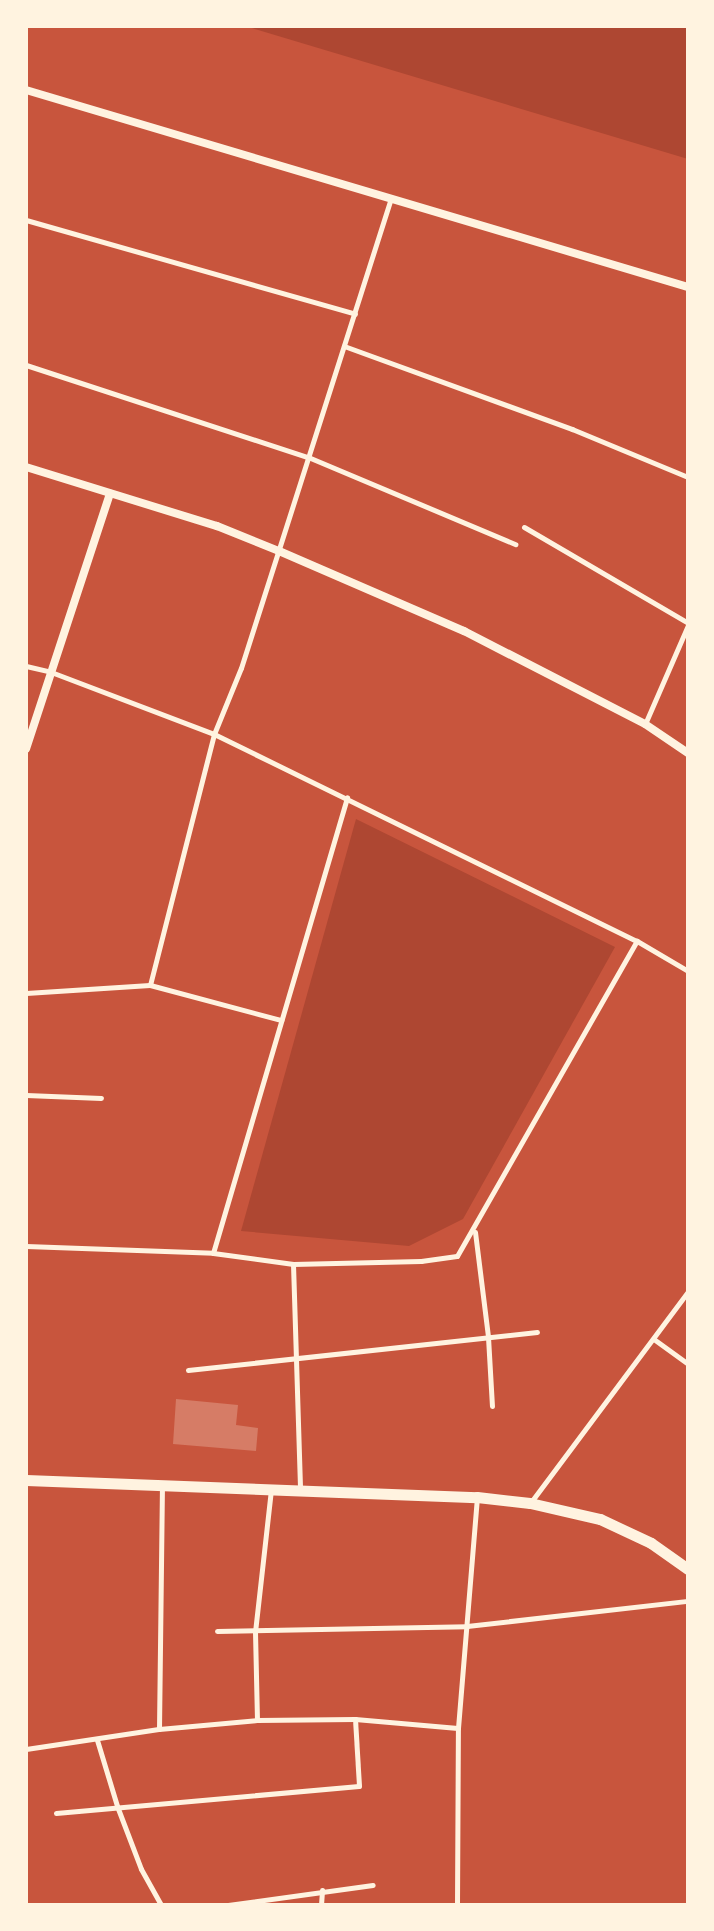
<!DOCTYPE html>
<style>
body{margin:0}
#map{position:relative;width:714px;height:1931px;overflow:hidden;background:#c8553d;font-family:"Exo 2",sans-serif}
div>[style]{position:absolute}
.green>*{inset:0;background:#ae4732}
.building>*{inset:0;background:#d67c66}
.service>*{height:5px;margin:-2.5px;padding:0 2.5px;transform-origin:2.5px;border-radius:2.5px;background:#fff3e0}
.minor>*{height:8px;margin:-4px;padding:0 4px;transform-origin:4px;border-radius:4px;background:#fff3e0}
.tertiary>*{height:11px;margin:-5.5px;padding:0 5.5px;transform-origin:5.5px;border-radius:5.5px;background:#fff3e0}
span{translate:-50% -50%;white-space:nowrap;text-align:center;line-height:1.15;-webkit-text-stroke:7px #fff3e0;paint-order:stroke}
.frame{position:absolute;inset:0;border:28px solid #fff3e0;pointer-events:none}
</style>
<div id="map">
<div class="green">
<i style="clip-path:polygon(245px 26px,688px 26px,688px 159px)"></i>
<i style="clip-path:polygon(356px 819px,615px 947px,463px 1219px,409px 1246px,241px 1231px)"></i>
</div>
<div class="building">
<i style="clip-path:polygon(176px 1399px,238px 1405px,236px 1425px,258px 1428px,256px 1451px,173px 1444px)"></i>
</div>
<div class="service">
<i style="left:26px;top:220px;width:342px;rotate:15.9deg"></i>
<i style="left:344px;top:346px;width:243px;rotate:20deg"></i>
<i style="left:572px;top:429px;width:126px;rotate:22.5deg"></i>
<i style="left:26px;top:365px;width:297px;rotate:18.1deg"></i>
<i style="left:308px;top:457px;width:225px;rotate:22.8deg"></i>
<i style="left:524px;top:527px;width:190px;rotate:30.3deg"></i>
<i style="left:26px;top:666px;width:26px;rotate:13deg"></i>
<i style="left:51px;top:672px;width:174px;rotate:20.8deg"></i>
<i style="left:214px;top:734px;width:471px;rotate:26.1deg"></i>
<i style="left:637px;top:941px;width:59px;rotate:30.5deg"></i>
<i style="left:645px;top:724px;width:108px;rotate:-66.5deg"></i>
<i style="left:150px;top:985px;width:259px;rotate:-75.7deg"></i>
<i style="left:214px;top:734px;width:71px;rotate:-67.8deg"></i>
<i style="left:241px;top:668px;width:492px;rotate:-72.3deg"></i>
<i style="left:26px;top:993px;width:124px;rotate:-3.7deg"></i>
<i style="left:150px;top:985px;width:136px;rotate:15deg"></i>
<i style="left:26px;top:1095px;width:75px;rotate:2.3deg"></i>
<i style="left:475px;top:1232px;width:106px;rotate:82.9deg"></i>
<i style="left:488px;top:1337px;width:69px;rotate:86.7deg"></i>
<i style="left:26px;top:1246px;width:187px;rotate:2.1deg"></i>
<i style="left:213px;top:1253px;width:81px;rotate:7.8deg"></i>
<i style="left:293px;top:1264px;width:128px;rotate:-1.3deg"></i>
<i style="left:421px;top:1261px;width:36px;rotate:-8deg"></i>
<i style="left:457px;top:1256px;width:363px;rotate:-60.3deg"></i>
<i style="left:213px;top:1253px;width:475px;rotate:-73.6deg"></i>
<i style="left:293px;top:1264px;width:227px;rotate:88.2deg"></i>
<i style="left:655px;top:1340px;width:41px;rotate:36deg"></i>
<i style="left:188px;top:1370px;width:351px;rotate:-6.2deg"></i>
<i style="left:531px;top:1502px;width:263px;rotate:-53.3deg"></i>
<i style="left:217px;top:1631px;width:250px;rotate:-1.1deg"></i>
<i style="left:467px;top:1626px;width:222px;rotate:-6.5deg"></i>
<i style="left:257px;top:1720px;width:88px;rotate:-91.3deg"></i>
<i style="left:255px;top:1632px;width:143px;rotate:-83.6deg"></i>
<i style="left:159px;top:1729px;width:243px;rotate:-89.3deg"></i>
<i style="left:97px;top:1740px;width:69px;rotate:73.1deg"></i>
<i style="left:117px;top:1806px;width:67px;rotate:69.1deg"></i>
<i style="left:141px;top:1869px;width:41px;rotate:60.9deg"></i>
<i style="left:26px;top:1749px;width:134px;rotate:-8.6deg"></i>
<i style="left:159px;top:1729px;width:98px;rotate:-5.2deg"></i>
<i style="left:257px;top:1720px;width:98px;rotate:-0.6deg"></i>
<i style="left:355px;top:1719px;width:103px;rotate:5deg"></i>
<i style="left:56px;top:1813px;width:304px;rotate:-5.1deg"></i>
<i style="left:359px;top:1786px;width:67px;rotate:-93.4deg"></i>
<i style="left:228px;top:1905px;width:146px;rotate:-7.9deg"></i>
<i style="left:321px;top:1905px;width:15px;rotate:-86deg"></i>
<i style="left:457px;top:1905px;width:177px;rotate:-89.7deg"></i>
<i style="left:458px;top:1728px;width:231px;rotate:-85.3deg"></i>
</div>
<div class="minor">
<i style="left:26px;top:90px;width:691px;rotate:16.57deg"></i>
<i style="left:26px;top:467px;width:200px;rotate:17.2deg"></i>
<i style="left:217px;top:526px;width:67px;rotate:22deg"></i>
<i style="left:279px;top:551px;width:202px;rotate:23.4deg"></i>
<i style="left:464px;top:631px;width:203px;rotate:27.2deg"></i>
<i style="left:645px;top:724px;width:52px;rotate:34deg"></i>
<i style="left:26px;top:749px;width:269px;rotate:-71.8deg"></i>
</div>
<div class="tertiary">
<i style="left:26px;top:1480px;width:451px;rotate:2.2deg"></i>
<i style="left:477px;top:1497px;width:53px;rotate:6.5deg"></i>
<i style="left:530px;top:1503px;width:72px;rotate:12.9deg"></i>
<i style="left:600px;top:1519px;width:56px;rotate:25.2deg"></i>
<i style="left:651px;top:1543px;width:45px;rotate:35.1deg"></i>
</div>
<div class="frame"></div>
</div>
